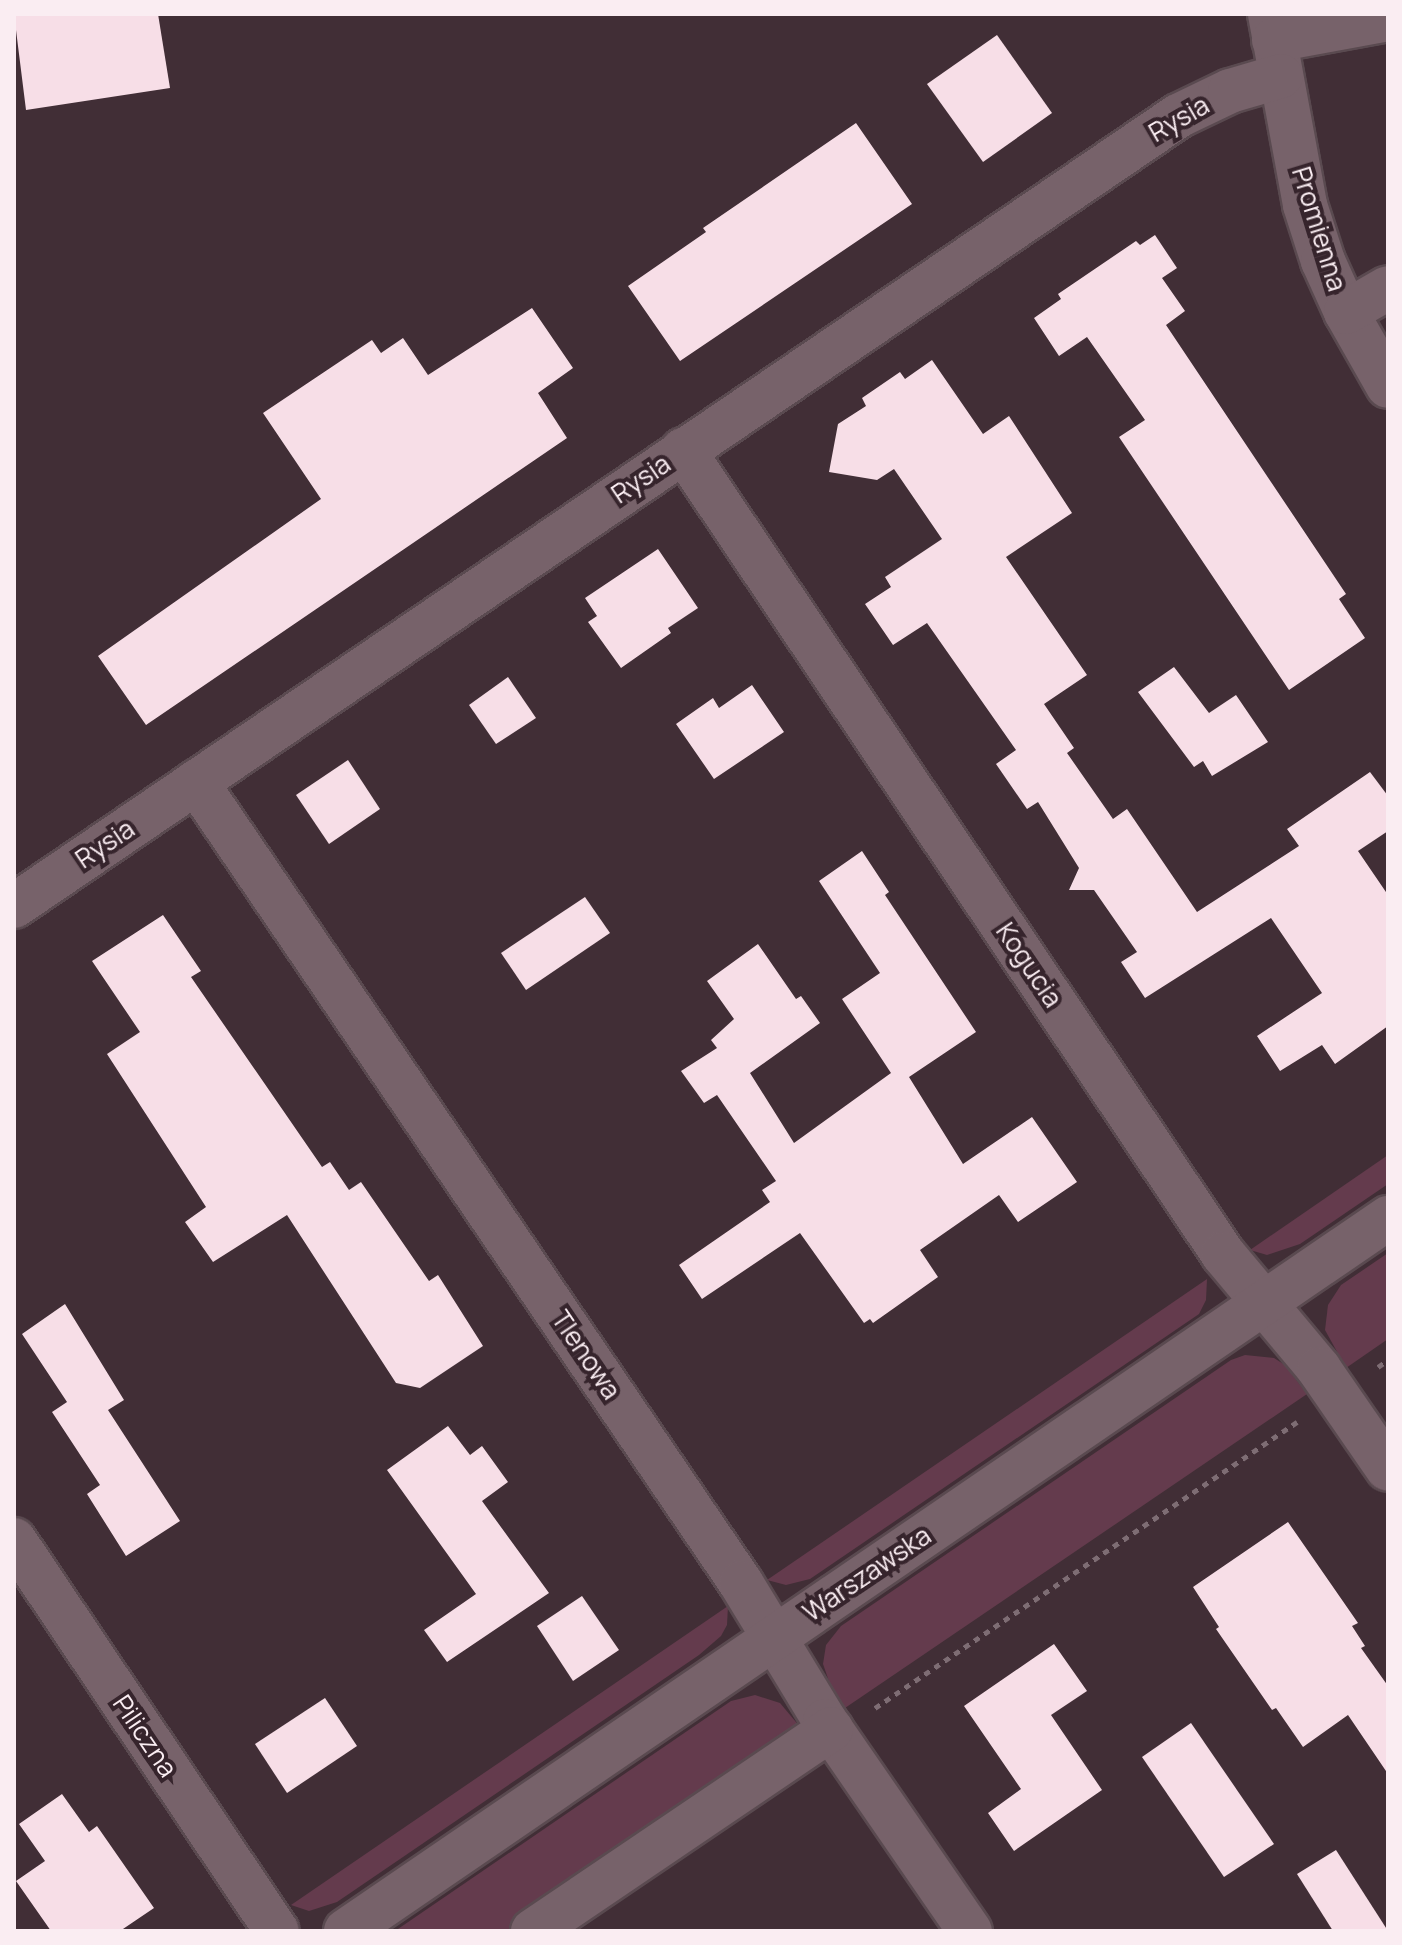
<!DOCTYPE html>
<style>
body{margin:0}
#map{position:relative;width:1402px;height:1945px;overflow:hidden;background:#412e36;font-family:Manrope,sans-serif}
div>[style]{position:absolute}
.green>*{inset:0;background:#643b4d}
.building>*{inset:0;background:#f7dee7}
.path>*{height:5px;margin-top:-2.5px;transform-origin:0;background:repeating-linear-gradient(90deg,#7e6d74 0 6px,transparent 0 12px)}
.roads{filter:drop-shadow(2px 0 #5a4a50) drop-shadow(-2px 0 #5a4a50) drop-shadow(0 2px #5a4a50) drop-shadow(0 -2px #5a4a50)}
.minor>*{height:44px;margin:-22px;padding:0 22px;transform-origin:22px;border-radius:22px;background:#77626a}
span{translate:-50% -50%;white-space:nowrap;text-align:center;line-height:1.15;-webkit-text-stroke:8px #36242c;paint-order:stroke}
.street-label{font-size:26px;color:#faedf2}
.frame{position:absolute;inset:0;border:16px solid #faedf2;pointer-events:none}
</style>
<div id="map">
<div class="green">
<i style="clip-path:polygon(1388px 1155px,1388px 1184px,1300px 1244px,1267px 1255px,1250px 1250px)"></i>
<i style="clip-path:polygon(1388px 1253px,1388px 1339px,1346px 1368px,1325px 1330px,1328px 1305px,1341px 1285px)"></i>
<i style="clip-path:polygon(1207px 1279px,1206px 1300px,1199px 1314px,810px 1579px,786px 1585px,767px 1580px)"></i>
<i style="clip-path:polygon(1245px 1355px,1274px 1358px,1285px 1365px,1307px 1394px,845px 1708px,831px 1687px,823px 1664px,826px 1645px,841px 1626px,1231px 1360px)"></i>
<i style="clip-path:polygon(728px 1606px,727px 1625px,721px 1636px,699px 1655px,337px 1902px,309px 1911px,291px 1905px)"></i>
<i style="clip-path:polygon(755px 1695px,780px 1703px,806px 1734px,515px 1931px,395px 1931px,731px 1701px)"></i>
</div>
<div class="building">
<i style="clip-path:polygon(14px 14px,158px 14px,170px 88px,26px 110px)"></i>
<i style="clip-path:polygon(997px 35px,1052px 113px,983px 162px,927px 84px)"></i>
<i style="clip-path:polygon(856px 123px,912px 204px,680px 361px,628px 286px,706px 232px,703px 228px)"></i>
<i style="clip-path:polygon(1155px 235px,1177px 268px,1162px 278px,1185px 311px,1166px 325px,1346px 594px,1339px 599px,1365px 638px,1289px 690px,1119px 437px,1145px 420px,1087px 337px,1059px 356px,1034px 318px,1061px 299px,1058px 294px,1136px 241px,1140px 245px)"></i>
<i style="clip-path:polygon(532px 308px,573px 368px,538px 393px,567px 438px,146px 725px,98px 656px,321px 499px,263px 413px,372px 340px,381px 353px,403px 338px,428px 375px)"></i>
<i style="clip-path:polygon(932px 360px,983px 434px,1009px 416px,1072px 513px,1006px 557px,1087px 675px,1044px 704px,1074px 748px,1067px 753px,1113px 819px,1127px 809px,1197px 912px,1299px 846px,1287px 829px,1370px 772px,1388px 796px,1388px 831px,1358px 851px,1388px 895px,1388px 1026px,1335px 1064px,1322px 1045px,1280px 1071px,1257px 1036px,1322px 993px,1271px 918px,1145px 998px,1121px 962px,1137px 952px,1094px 890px,1069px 890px,1079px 868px,1038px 802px,1027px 809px,996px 764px,1016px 750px,927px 623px,893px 645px,865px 604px,891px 587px,885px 577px,942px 539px,894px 469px,877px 480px,829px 472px,838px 424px,866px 406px,862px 398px,900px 372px,905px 379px)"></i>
<i style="clip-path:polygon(658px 549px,698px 608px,668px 628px,671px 633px,621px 668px,588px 622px,597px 616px,585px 598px)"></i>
<i style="clip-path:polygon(1174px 667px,1209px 713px,1236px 695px,1268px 742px,1212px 776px,1203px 761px,1194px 767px,1138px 692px)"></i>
<i style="clip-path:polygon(508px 677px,536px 718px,496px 744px,469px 705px)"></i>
<i style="clip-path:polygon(752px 685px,784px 732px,714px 779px,676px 724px,713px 698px,719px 708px)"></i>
<i style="clip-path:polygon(348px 760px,380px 809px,329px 844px,296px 795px)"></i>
<i style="clip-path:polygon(862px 851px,889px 892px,885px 895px,976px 1032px,909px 1077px,963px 1164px,1032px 1117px,1077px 1182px,1018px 1222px,999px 1195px,920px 1250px,938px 1277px,873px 1323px,870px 1319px,864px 1323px,800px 1233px,702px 1299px,679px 1265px,770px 1202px,762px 1190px,776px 1181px,717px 1095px,704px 1103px,681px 1071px,717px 1048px,711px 1040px,734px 1019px,707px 981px,758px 944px,796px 999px,801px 996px,820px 1023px,750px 1073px,794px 1143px,891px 1073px,842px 999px,880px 973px,819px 881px)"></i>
<i style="clip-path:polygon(585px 897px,610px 933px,526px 990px,501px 953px)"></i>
<i style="clip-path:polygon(163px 915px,201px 971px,191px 977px,322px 1167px,330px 1162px,349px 1190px,361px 1182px,429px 1281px,438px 1275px,483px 1346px,420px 1388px,396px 1383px,287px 1215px,213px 1262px,185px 1222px,206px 1207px,107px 1054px,140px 1032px,92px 961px)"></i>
<i style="clip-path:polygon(65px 1304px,124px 1400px,108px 1410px,180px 1521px,126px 1556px,87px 1494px,100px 1485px,52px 1412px,67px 1402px,22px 1334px)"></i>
<i style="clip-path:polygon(448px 1426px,470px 1455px,482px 1446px,508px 1482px,482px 1501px,549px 1593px,447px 1662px,424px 1630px,476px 1594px,387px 1470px)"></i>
<i style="clip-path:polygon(1288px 1522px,1358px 1623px,1352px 1626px,1365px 1646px,1361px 1648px,1388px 1686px,1388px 1774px,1348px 1715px,1303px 1747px,1276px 1708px,1272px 1710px,1216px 1629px,1219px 1627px,1193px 1587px)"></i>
<i style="clip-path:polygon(582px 1596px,619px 1650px,573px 1681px,537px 1626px)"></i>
<i style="clip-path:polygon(1054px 1644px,1087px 1691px,1051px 1715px,1102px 1790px,1014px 1851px,988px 1813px,1021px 1789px,964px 1706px)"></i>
<i style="clip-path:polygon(325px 1698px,357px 1746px,287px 1793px,255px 1744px)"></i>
<i style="clip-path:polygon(1191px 1723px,1274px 1844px,1224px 1877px,1142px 1757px)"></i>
<i style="clip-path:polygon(62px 1794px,89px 1832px,97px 1826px,154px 1908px,120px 1931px,51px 1931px,16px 1881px,45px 1861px,19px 1824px)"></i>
<i style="clip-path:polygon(1336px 1850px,1388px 1931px,1333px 1931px,1297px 1874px)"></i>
</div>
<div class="path">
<i style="left:1378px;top:1367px;width:12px;rotate:-35deg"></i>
<i style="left:875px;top:1708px;width:510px;rotate:-34.13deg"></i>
</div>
<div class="roads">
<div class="minor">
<i style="left:1270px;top:14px;width:194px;rotate:79.6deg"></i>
<i style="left:1305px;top:205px;width:59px;rotate:72.2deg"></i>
<i style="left:1323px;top:261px;width:56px;rotate:65.7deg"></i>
<i style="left:1346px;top:312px;width:85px;rotate:60.4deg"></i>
<i style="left:1274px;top:40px;width:116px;rotate:-10.4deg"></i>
<i style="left:1346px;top:312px;width:48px;rotate:-29.7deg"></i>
<i style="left:683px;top:450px;width:969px;rotate:56.11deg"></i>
<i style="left:1223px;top:1254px;width:150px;rotate:50.1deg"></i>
<i style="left:1319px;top:1369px;width:121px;rotate:55.4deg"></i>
<i style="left:196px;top:782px;width:969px;rotate:55.77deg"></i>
<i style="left:741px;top:1583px;width:162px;rotate:58.7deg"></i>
<i style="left:825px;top:1721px;width:255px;rotate:55.4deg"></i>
<i style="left:14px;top:906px;width:1407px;rotate:-34.16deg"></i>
<i style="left:1178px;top:116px;width:58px;rotate:-25.7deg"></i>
<i style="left:1230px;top:91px;width:53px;rotate:-16.4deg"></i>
<i style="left:14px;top:1540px;width:471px;rotate:56.1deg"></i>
<i style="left:346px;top:1931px;width:1263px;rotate:-34.38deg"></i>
<i style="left:533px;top:1931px;width:360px;rotate:-34.1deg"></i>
</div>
</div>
<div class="street-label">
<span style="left:1179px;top:119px;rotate:-30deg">Rysia</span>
<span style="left:1319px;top:229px;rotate:73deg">Promienna</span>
<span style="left:641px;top:479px;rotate:-34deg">Rysia</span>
<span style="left:105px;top:844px;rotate:-34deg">Rysia</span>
<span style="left:1029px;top:965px;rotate:56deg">Kogucia</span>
<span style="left:586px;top:1355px;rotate:56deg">Tlenowa</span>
<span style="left:867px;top:1574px;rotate:-34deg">Warszawska</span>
<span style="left:145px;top:1736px;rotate:56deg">Piliczna</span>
</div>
<div class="frame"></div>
</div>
